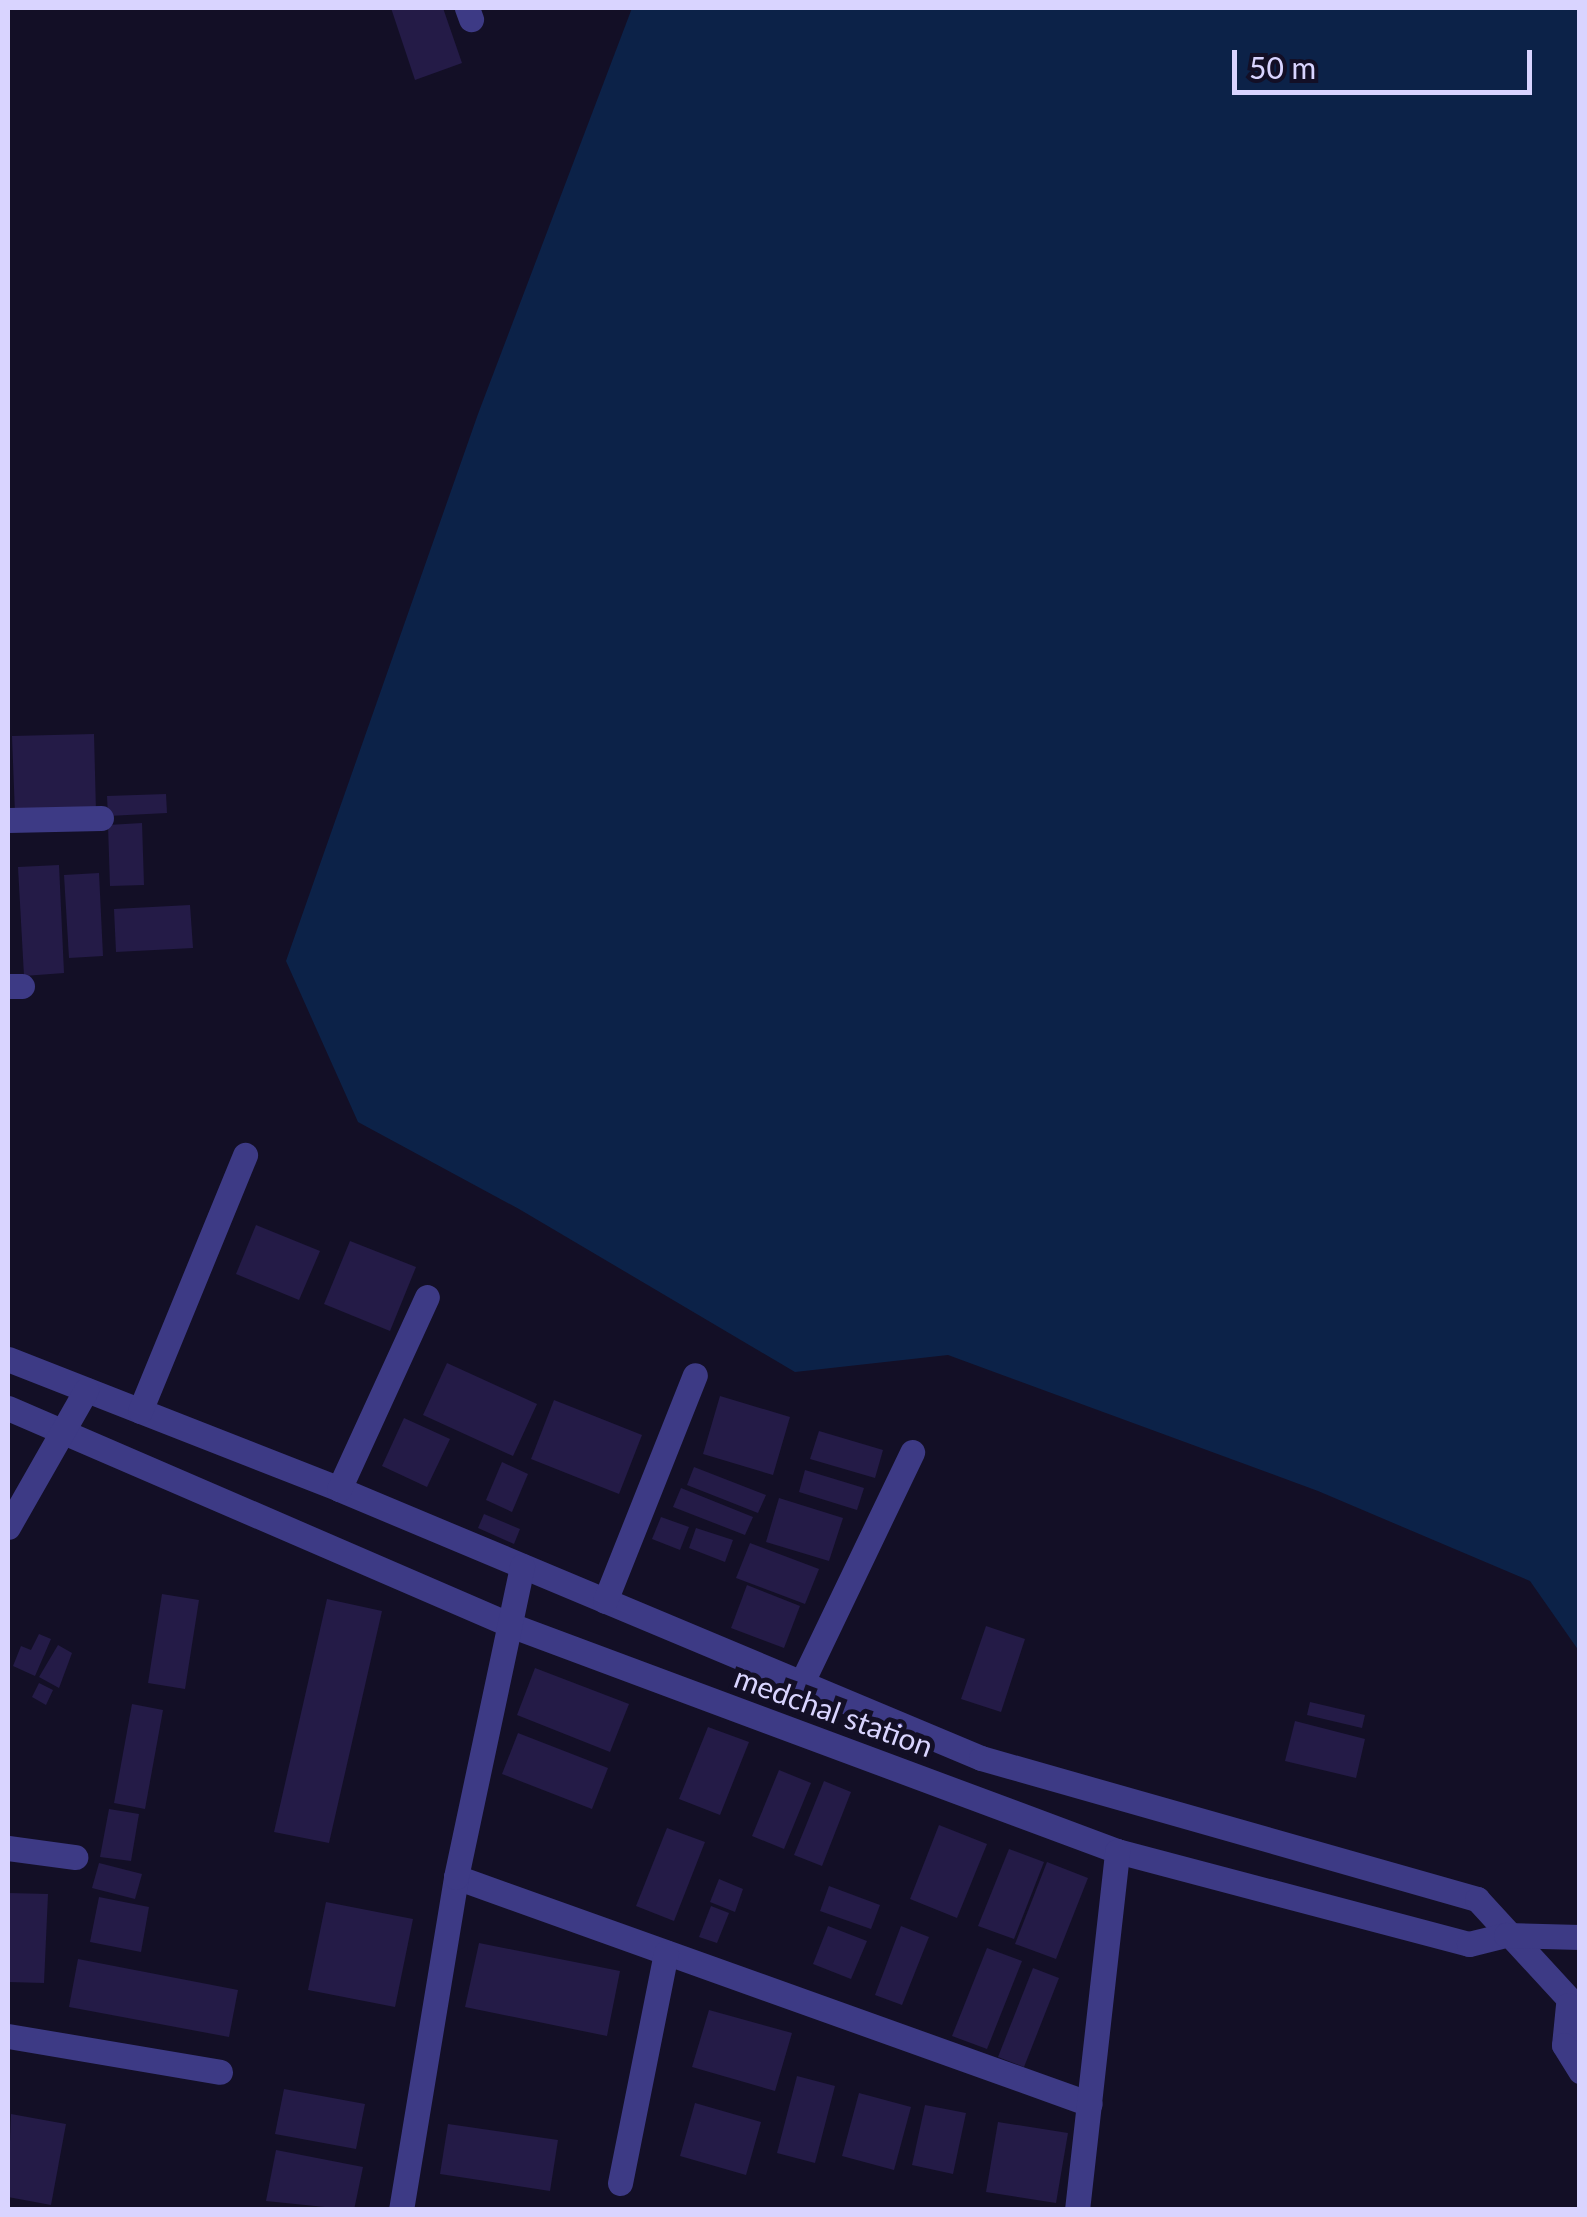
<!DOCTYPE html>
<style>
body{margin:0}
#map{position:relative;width:1587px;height:2217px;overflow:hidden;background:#130f26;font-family:Lato,sans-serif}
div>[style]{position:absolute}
.water>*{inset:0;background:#0c2248}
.building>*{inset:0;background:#241b47}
.minor>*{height:25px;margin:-12.5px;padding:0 12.5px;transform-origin:12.5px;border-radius:12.5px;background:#3d3a85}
span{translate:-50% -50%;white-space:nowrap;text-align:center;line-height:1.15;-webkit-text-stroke:10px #130f26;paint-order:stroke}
.street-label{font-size:30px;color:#d9d4ff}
.frame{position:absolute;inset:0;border:10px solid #d9d4ff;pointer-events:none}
.scale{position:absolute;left:1232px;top:50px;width:300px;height:45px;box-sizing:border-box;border:5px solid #d9d4ff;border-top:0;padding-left:12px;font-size:30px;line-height:35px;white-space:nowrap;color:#d9d4ff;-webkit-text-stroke:8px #130f26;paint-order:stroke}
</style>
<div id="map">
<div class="water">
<i style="clip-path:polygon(632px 8px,1579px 8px,1579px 1651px,1530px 1581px,1318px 1491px,948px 1355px,795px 1372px,519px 1209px,358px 1122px,286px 961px,478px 414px)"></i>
</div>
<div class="building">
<i style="clip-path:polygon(391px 8px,443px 8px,462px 63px,415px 80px)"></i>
<i style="clip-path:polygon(94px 734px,96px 812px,15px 814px,12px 736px)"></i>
<i style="clip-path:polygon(166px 794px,167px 813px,108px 816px,107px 796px)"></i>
<i style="clip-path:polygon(142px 823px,144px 885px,110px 886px,108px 825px)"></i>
<i style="clip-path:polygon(59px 865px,64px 973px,24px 976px,18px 867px)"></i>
<i style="clip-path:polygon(99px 873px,103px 956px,69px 958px,64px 875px)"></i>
<i style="clip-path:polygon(190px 905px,193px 948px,116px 952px,114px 909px)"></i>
<i style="clip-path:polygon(256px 1225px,320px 1251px,299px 1300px,236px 1274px)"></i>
<i style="clip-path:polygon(350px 1241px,416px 1267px,390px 1331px,324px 1304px)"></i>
<i style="clip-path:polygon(447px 1363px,537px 1404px,513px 1456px,423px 1415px)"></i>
<i style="clip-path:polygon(720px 1396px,790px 1417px,773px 1475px,703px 1454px)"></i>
<i style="clip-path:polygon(554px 1400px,642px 1435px,619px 1494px,531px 1459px)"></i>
<i style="clip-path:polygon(404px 1418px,450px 1439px,427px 1487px,382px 1466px)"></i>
<i style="clip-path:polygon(819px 1431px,883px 1450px,875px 1478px,810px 1459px)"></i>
<i style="clip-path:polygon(502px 1462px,528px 1474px,512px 1512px,486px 1500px)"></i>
<i style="clip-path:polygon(694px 1467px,766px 1495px,758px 1513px,687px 1485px)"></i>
<i style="clip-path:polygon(805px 1470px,864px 1488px,857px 1510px,799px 1492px)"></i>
<i style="clip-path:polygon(681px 1488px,753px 1517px,745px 1535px,673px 1507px)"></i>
<i style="clip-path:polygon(779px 1498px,843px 1518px,829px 1561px,766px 1542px)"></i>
<i style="clip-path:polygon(484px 1514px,520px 1529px,514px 1544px,478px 1528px)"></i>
<i style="clip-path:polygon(661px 1517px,689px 1527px,680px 1550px,652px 1539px)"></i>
<i style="clip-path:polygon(696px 1528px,733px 1540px,725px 1562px,689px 1548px)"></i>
<i style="clip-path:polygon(750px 1543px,819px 1569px,805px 1604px,736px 1578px)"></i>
<i style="clip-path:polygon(747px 1585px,800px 1606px,784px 1648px,731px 1628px)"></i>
<i style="clip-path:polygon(162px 1594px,199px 1600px,185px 1689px,148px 1683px)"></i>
<i style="clip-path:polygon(327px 1599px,382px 1611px,329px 1843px,274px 1832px)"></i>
<i style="clip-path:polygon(986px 1626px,1025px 1639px,1001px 1712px,961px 1699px)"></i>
<i style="clip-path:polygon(39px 1634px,51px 1639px,35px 1676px,13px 1666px,21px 1646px,31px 1650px)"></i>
<i style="clip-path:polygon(58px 1645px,72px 1653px,59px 1688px,39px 1677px)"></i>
<i style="clip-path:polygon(535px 1668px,629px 1704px,610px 1752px,517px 1715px)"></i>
<i style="clip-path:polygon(39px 1683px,53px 1690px,46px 1705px,32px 1697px)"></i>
<i style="clip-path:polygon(1310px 1702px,1365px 1715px,1362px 1728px,1307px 1715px)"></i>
<i style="clip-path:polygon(132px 1704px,163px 1710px,145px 1809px,114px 1803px)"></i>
<i style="clip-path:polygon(1295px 1721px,1365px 1739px,1356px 1778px,1285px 1761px)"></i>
<i style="clip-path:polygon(708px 1727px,749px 1742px,720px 1815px,679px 1799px)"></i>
<i style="clip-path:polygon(518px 1733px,608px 1768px,592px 1809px,502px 1774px)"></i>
<i style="clip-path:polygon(779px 1770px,811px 1783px,784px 1849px,752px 1836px)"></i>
<i style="clip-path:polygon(824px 1781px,851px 1792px,822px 1866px,794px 1855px)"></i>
<i style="clip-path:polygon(109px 1809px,139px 1814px,131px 1861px,100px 1857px)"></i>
<i style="clip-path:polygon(939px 1825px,987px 1844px,957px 1918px,910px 1899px)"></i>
<i style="clip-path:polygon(667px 1828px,705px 1842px,674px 1921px,636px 1906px)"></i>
<i style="clip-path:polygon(1009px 1849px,1044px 1862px,1014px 1939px,978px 1926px)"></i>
<i style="clip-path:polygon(1047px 1862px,1088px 1878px,1056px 1959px,1015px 1944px)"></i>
<i style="clip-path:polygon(99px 1863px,142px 1874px,135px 1899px,92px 1888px)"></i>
<i style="clip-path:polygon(719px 1879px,743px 1889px,735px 1912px,710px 1902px)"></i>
<i style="clip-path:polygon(829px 1886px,880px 1905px,871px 1929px,820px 1911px)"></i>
<i style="clip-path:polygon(8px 1893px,48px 1894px,44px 1983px,8px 1982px)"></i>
<i style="clip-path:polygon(99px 1897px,149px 1907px,141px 1952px,90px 1942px)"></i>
<i style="clip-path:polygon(326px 1902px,413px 1919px,395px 2007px,308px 1990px)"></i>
<i style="clip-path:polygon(711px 1906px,729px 1913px,717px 1943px,699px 1937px)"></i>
<i style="clip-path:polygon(828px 1926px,867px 1941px,851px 1979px,813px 1964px)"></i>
<i style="clip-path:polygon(901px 1926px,929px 1937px,902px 2005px,875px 1995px)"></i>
<i style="clip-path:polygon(479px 1943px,620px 1971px,607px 2036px,465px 2007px)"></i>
<i style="clip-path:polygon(987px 1948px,1022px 1961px,987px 2049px,952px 2036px)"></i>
<i style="clip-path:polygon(78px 1959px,238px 1990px,229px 2037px,69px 2007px)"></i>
<i style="clip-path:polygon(1033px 1968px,1059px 1978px,1024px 2067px,998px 2057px)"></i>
<i style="clip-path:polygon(709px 2010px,792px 2033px,775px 2091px,692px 2067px)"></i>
<i style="clip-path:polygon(797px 2076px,835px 2086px,815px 2163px,777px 2153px)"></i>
<i style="clip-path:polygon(284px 2089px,365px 2104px,356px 2149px,275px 2134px)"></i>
<i style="clip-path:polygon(859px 2093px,911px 2107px,894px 2170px,842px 2156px)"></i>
<i style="clip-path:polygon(695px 2103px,761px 2122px,746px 2175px,680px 2156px)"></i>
<i style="clip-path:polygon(925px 2105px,966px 2113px,953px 2174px,912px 2165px)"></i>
<i style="clip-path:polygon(11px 2114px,66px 2124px,51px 2205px,8px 2197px)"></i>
<i style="clip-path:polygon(998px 2122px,1068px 2133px,1056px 2203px,986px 2192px)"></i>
<i style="clip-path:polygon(448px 2124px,558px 2140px,550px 2191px,440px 2174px)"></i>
<i style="clip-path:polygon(276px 2150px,363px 2167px,354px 2210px,266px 2201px)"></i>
</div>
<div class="minor">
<i style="left:467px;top:8px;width:12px;rotate:70deg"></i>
<i style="left:8px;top:820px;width:93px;rotate:-1.2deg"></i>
<i style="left:8px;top:986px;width:14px"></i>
<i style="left:8px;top:1359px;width:356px;rotate:21.4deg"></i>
<i style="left:339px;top:1489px;width:696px;rotate:22.73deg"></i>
<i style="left:981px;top:1758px;width:516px;rotate:15.87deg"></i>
<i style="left:1477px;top:1899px;width:152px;rotate:47.4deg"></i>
<i style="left:8px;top:1408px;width:550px;rotate:23.35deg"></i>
<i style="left:513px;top:1626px;width:645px;rotate:20.43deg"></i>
<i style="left:1117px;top:1851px;width:364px;rotate:14.8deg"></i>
<i style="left:1469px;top:1944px;width:38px;rotate:-14deg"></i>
<i style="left:1506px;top:1935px;width:74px;rotate:1.5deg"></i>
<i style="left:140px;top:1411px;width:277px;rotate:-67.7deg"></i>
<i style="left:339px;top:1489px;width:211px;rotate:-65.4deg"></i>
<i style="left:8px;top:1527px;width:158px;rotate:-60.3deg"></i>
<i style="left:605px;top:1601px;width:243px;rotate:-68.3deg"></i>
<i style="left:802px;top:1682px;width:255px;rotate:-64.4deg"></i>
<i style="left:8px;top:1848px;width:68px;rotate:7.7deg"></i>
<i style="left:456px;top:1877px;width:673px;rotate:19.7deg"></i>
<i style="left:1568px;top:2005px;width:40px;rotate:95.7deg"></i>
<i style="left:1564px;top:2045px;width:31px;rotate:58deg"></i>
<i style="left:8px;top:2036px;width:215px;rotate:9.6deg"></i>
<i style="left:620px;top:2183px;width:235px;rotate:-78.7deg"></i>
<i style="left:401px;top:2210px;width:338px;rotate:-80.6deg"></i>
<i style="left:456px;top:1877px;width:318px;rotate:-78deg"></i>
<i style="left:1077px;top:2210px;width:361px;rotate:-83.6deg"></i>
</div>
<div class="street-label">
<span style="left:834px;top:1711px;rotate:20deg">medchal station</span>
</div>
<div class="frame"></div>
<div class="scale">50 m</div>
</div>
